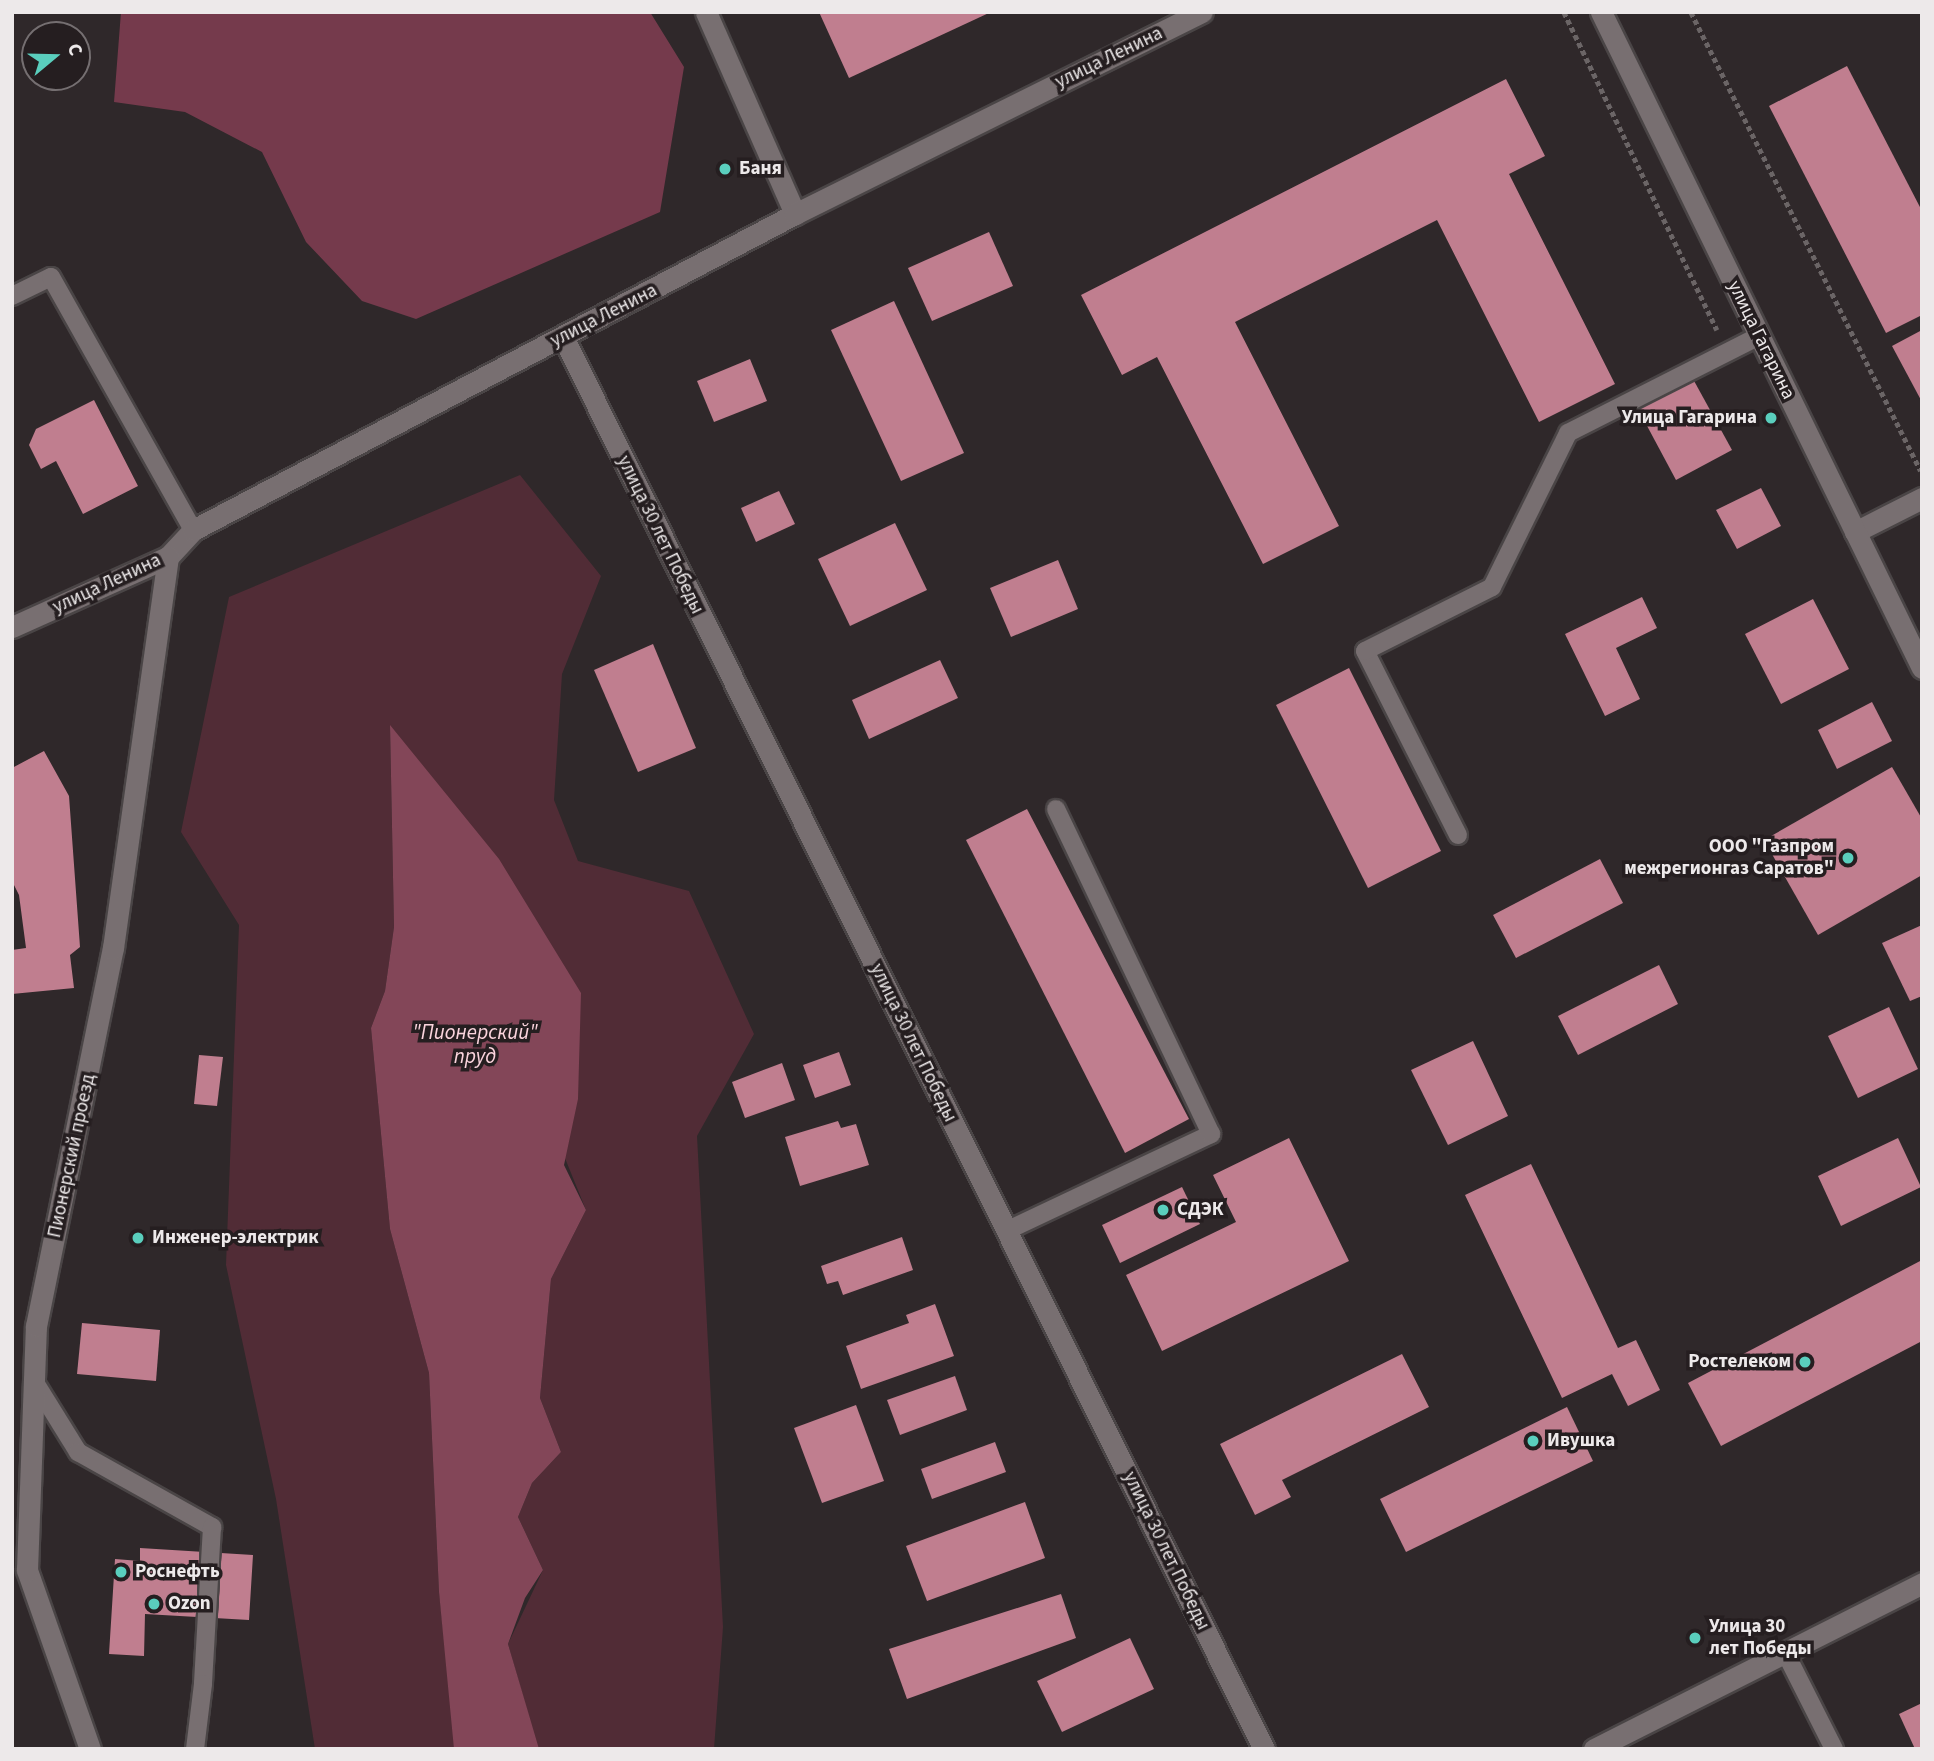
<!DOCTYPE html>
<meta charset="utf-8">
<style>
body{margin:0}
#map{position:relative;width:1934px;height:1761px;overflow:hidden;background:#2f282a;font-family:"Source Sans 3",sans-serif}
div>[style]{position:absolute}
.green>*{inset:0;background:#512c36}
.forest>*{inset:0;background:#753a4c}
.water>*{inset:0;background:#834658}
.building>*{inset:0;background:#c07e8f}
.path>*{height:4.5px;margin-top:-2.25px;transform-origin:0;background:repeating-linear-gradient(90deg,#6b6566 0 5px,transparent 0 8.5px)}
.roads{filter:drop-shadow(2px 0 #4a4546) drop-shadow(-2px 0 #4a4546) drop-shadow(0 2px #4a4546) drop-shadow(0 -2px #4a4546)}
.service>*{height:18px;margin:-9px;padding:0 9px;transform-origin:9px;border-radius:9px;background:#786f71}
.minor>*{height:21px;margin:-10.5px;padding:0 10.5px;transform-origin:10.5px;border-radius:10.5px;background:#786f71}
.tertiary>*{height:21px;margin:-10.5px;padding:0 10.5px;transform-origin:10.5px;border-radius:10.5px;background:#786f71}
.secondary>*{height:21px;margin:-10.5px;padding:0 10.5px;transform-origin:10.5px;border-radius:10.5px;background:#786f71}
.dots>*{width:19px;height:19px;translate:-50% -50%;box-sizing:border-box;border:4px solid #251e20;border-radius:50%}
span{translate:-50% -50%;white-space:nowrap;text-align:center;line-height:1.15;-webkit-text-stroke:7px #251e20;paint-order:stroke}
.street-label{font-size:19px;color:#ede9ea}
.poi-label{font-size:19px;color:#ede9ea;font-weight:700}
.left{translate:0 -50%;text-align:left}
.right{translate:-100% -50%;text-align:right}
.water-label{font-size:21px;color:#fbd4dd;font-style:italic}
.frame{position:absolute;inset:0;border:14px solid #ede9ea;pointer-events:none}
.north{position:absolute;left:21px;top:21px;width:70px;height:70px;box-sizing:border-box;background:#251e20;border:2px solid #756f71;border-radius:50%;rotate:71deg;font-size:19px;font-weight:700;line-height:28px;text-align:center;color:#ede9ea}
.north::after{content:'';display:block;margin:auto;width:24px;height:32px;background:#5acebd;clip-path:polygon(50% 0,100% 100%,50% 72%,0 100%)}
</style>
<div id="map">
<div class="green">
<i style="clip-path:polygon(520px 475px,601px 576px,562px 674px,554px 800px,578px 861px,689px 891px,754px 1034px,697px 1136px,723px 1627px,714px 1749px,538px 1749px,508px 1644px,543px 1570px,518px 1517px,532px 1483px,561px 1452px,540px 1398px,551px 1279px,586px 1210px,390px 726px,394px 927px,385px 991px,371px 1028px,390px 1229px,429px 1373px,439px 1592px,456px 1749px,315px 1749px,276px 1499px,226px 1265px,239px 925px,181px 832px,229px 597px)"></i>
</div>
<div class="forest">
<i style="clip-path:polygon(121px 12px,650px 12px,684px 67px,660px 212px,416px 319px,362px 301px,306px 242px,262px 152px,185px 112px,114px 102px)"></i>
</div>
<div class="water">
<i style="clip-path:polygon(390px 725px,499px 859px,581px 993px,578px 1099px,564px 1165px,586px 1210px,551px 1279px,540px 1398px,561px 1452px,532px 1483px,518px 1517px,543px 1570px,525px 1598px,508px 1644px,539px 1749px,454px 1749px,439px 1592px,429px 1373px,390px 1229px,371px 1028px,385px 991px,394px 927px)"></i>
</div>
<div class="building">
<i style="clip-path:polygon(819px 12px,991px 12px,849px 78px)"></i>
<i style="clip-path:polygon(1847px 66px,1922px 211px,1922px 315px,1886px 333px,1769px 106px)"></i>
<i style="clip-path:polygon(1506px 79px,1545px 156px,1509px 174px,1615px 384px,1539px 422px,1437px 220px,1235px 322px,1339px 526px,1263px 564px,1157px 357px,1122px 375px,1081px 295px)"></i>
<i style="clip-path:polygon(989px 232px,1013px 286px,932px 321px,908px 268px)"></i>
<i style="clip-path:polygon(894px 301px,964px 453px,901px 481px,831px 330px)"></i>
<i style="clip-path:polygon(1922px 330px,1922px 402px,1892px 346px)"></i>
<i style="clip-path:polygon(750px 359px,767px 401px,714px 422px,697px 381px)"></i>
<i style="clip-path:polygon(1693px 379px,1732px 450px,1676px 480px,1638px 409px)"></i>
<i style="clip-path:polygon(94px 400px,138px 486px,83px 514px,56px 461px,41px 469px,29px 445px,36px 429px)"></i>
<i style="clip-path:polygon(1761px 488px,1781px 526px,1737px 549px,1716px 510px)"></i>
<i style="clip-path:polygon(779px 491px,795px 524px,756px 542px,741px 508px)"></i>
<i style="clip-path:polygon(895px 523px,927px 590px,850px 626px,818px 559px)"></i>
<i style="clip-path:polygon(1058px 560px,1078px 609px,1011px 637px,990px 588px)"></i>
<i style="clip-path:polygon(1642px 597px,1657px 628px,1616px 648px,1640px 699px,1605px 716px,1565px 634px)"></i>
<i style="clip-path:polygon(1813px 599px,1849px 669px,1781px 704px,1745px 634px)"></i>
<i style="clip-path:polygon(653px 644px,696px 748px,638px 772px,594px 670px)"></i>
<i style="clip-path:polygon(940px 660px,958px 698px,869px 739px,852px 700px)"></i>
<i style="clip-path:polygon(1349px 668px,1441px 851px,1368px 888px,1276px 705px)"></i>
<i style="clip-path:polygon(1872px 702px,1892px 741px,1837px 769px,1818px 730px)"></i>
<i style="clip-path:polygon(44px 751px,69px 796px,80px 947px,70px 955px,74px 988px,12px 994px,12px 950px,26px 948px,19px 895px,12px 881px,12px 768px)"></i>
<i style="clip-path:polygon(1892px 767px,1922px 819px,1922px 875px,1818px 935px,1764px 840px)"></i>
<i style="clip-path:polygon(1027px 809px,1189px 1119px,1125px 1153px,966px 840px)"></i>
<i style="clip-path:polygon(1600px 859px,1623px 903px,1516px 958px,1493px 915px)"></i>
<i style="clip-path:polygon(1922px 925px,1922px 996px,1910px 1001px,1882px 943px)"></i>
<i style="clip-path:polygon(1659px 965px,1678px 1004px,1578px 1055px,1558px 1016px)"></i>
<i style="clip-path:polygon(1889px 1007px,1918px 1069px,1858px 1098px,1828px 1036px)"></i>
<i style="clip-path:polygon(1473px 1041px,1508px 1116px,1448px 1145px,1411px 1070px)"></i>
<i style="clip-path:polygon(839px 1052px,851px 1085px,815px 1098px,803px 1065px)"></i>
<i style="clip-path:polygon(199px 1055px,223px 1057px,217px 1106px,194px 1104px)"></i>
<i style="clip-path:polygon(782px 1063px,795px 1100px,745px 1118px,732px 1082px)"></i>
<i style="clip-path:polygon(838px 1121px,841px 1128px,856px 1124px,869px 1165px,800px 1186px,785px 1137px)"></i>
<i style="clip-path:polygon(1289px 1138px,1349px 1261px,1162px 1351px,1126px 1275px,1236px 1222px,1213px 1175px)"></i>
<i style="clip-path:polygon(1898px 1138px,1921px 1187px,1841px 1226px,1818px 1176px)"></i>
<i style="clip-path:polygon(1531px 1164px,1618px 1348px,1636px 1340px,1660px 1390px,1628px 1406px,1612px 1374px,1562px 1398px,1465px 1195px)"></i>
<i style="clip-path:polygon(1182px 1187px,1200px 1224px,1120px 1263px,1102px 1225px)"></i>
<i style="clip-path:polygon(902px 1237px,913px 1270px,843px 1295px,838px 1281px,827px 1284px,821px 1266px)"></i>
<i style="clip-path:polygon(1922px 1260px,1922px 1341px,1721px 1446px,1688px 1383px)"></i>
<i style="clip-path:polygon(935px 1304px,954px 1356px,861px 1389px,846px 1346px,909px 1323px,906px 1315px)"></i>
<i style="clip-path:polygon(82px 1323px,160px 1330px,156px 1381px,77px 1374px)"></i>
<i style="clip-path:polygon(1402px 1354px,1429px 1407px,1282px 1480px,1291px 1497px,1255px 1515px,1220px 1444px)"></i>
<i style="clip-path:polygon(955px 1376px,967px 1410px,900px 1435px,887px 1400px)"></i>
<i style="clip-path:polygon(856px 1405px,884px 1481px,822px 1503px,794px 1428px)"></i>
<i style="clip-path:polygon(1567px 1407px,1593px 1461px,1406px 1552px,1380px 1499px)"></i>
<i style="clip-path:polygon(995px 1442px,1006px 1472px,932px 1499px,921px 1469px)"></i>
<i style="clip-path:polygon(1025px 1502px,1045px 1558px,927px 1601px,906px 1546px)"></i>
<i style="clip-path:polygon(140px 1548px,253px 1555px,249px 1620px,145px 1614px,144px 1656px,109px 1654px,115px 1559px,140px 1561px)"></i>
<i style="clip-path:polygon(1061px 1594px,1076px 1638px,907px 1699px,889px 1649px)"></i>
<i style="clip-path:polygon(1130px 1638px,1154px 1689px,1062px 1732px,1037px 1681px)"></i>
<i style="clip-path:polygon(1922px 1703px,1922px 1749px,1915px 1749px,1899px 1714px)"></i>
</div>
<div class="path">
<i style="left:1564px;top:12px;width:353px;rotate:64.3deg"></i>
<i style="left:1691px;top:12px;width:513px;rotate:63.39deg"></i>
</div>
<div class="roads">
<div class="service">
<i style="left:12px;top:296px;width:43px;rotate:-26deg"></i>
<i style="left:51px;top:277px;width:290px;rotate:60.7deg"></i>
<i style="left:1458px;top:835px;width:206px;rotate:-116.8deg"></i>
<i style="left:1365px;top:651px;width:142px;rotate:-26.7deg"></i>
<i style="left:1492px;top:587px;width:172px;rotate:-63.7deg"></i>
<i style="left:1568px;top:433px;width:214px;rotate:-26.9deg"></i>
<i style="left:1006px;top:1231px;width:227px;rotate:-25.3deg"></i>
<i style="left:1211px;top:1134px;width:360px;rotate:-115.5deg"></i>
<i style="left:34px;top:1381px;width:84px;rotate:58.2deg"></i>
<i style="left:78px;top:1452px;width:154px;rotate:29.2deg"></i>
<i style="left:212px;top:1527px;width:157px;rotate:93.3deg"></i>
<i style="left:203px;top:1684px;width:65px;rotate:97deg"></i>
<i style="left:1785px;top:1652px;width:109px;rotate:63.2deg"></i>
</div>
<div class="minor">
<i style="left:706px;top:12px;width:221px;rotate:66.2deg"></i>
<i style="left:1855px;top:532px;width:75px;rotate:-26.9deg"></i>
<i style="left:1594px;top:1749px;width:368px;rotate:-26.8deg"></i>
</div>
<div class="tertiary">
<i style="left:1601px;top:12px;width:730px;rotate:63.93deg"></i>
<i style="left:12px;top:627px;width:171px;rotate:-24.2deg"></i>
<i style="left:168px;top:557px;width:37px;rotate:-47deg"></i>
<i style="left:193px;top:530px;width:680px;rotate:-27.7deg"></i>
<i style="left:795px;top:214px;width:454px;rotate:-26.4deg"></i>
<i style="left:90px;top:1749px;width:190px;rotate:-109.4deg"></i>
<i style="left:27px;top:1570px;width:244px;rotate:-87.9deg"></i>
<i style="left:36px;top:1326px;width:386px;rotate:-78.5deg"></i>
<i style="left:113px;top:948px;width:395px;rotate:-82deg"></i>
</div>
<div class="secondary">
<i style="left:563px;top:337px;width:1576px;rotate:63.6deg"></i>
</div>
</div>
<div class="dots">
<i style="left:725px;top:169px;background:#5acebd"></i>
<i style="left:1771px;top:418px;background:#5acebd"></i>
<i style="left:1848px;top:858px;background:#5acebd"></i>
<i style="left:1163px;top:1210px;background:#5acebd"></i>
<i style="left:138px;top:1238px;background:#5acebd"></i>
<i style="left:1805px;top:1362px;background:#5acebd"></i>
<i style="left:1533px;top:1441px;background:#5acebd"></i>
<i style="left:121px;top:1572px;background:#5acebd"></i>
<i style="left:154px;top:1604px;background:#5acebd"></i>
<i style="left:1695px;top:1638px;background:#5acebd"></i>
</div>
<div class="street-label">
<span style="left:1109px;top:58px;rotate:-26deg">улица Ленина</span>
<span style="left:604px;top:316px;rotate:-27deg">улица Ленина</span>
<span style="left:1761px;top:340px;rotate:64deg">улица Гагарина</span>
<span style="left:660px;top:535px;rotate:64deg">улица 30 лет Победы</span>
<span style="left:107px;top:584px;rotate:-25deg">улица Ленина</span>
<span style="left:913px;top:1043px;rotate:64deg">улица 30 лет Победы</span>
<span style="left:72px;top:1156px;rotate:-78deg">Пионерский проезд</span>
<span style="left:1166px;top:1551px;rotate:64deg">улица 30 лет Победы</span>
</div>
<div class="poi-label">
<span class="left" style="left:739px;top:169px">Баня</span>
<span class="right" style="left:1757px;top:418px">Улица Гагарина</span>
<span class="right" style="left:1834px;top:858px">ООО "Газпром<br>межрегионгаз Саратов"</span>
<span class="left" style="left:1177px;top:1210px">СДЭК</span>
<span class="left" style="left:152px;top:1238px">Инженер-электрик</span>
<span class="right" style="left:1791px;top:1362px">Ростелеком</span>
<span class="left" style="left:1547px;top:1441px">Ивушка</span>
<span class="left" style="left:135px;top:1572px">Роснефть</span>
<span class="left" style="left:168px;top:1604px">Ozon</span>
<span class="left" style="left:1709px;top:1638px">Улица 30<br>лет Победы</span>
</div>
<div class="water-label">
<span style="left:475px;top:1044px">"Пионерский"<br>пруд</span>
</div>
<div class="frame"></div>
<div class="north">С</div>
</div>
